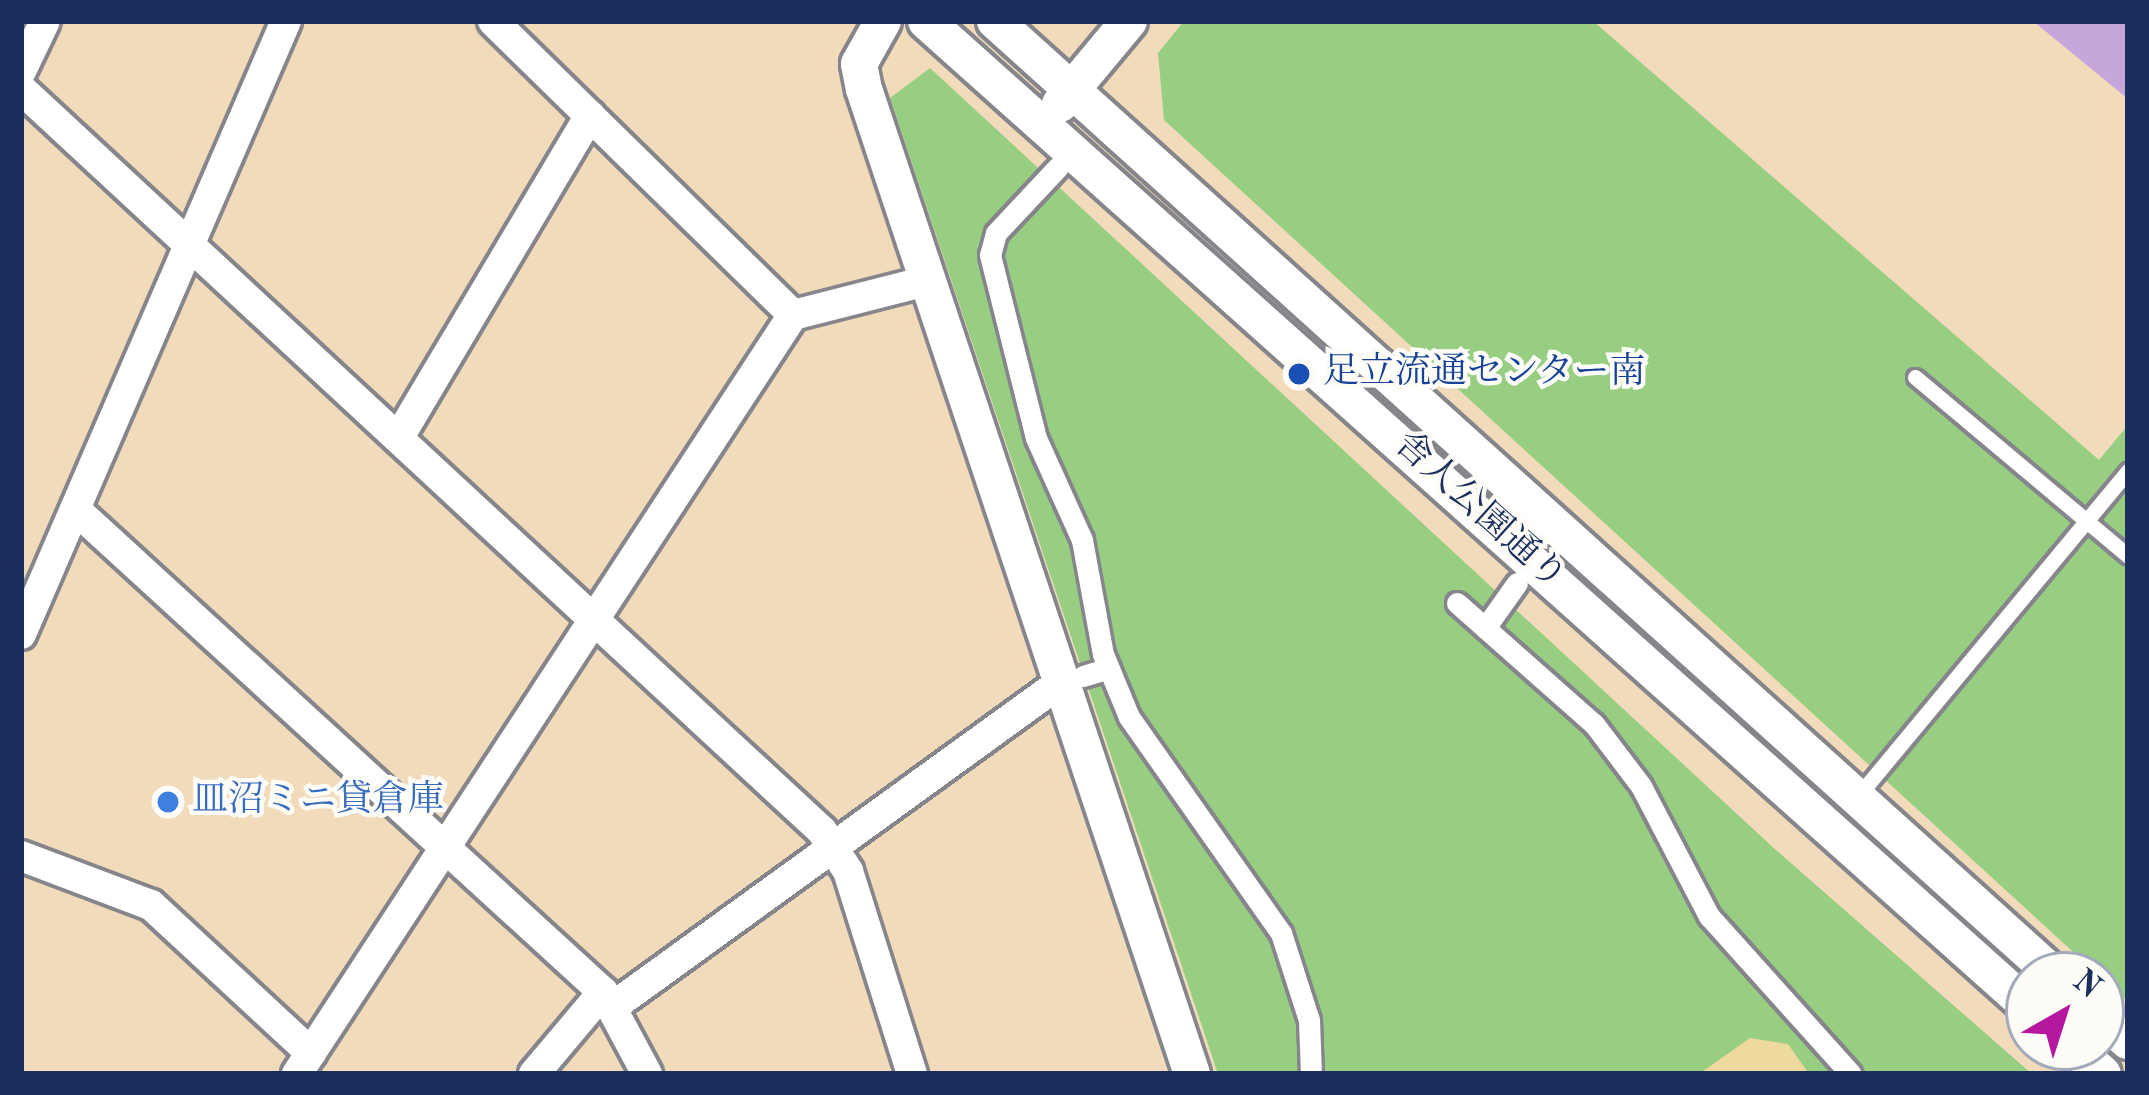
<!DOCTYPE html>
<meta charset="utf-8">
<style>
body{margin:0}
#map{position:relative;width:2149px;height:1095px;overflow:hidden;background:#f1dbba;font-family:"Old Standard TT","Noto Serif JP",serif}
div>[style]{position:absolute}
.green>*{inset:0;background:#97ce81}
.sand>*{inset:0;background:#eeda9e}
.building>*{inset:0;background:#c6a6db}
.roads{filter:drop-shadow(3px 0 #86858c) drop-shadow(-3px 0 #86858c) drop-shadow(0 3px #86858c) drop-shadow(0 -3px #86858c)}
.service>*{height:15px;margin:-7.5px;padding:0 7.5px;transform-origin:7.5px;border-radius:7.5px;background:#fff}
.pedestrian>*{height:21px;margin:-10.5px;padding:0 10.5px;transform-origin:10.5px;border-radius:10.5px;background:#fff}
.minor>*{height:30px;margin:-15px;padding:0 15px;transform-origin:15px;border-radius:15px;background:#fff}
.tertiary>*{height:36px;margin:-18px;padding:0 18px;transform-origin:18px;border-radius:18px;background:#fff}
.dots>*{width:33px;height:33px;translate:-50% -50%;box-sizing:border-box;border:6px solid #fdfcf7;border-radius:50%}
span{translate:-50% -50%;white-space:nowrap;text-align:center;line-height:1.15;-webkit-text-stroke:9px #fdfcf7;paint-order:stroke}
.transit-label{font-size:36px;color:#164399}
.left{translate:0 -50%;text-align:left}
.street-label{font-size:36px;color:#1b2f5e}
.shop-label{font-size:36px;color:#366cbe}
.frame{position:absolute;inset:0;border:24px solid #1b2f5e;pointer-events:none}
.north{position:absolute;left:2005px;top:951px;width:120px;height:120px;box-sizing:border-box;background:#fdfcf7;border:3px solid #a3aaba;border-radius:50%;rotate:39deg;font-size:33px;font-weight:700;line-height:48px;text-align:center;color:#1b2f5e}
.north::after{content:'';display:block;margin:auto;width:42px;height:54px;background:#b5179e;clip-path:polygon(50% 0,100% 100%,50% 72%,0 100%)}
</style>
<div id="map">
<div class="green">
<i style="clip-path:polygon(1184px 21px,1593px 21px,2099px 460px,2128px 425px,2128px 1002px,1164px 120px,1158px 53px)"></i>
<i style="clip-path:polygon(930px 68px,1777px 851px,2032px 1074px,1218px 1074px,890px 98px)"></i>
</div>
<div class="sand">
<i style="clip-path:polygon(1750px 1038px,1788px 1044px,1809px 1074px,1699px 1074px)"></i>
</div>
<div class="building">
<i style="clip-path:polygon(2033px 21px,2128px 21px,2128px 99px)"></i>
</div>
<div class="roads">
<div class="service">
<i style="left:1915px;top:377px;width:278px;rotate:40deg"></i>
<i style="left:1858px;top:796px;width:423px;rotate:-50.3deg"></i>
</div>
<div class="pedestrian">
<i style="left:1058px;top:167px;width:91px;rotate:133.2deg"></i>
<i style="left:996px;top:233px;width:23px;rotate:105deg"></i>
<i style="left:990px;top:255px;width:189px;rotate:75.9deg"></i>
<i style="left:1036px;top:438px;width:112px;rotate:65.7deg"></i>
<i style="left:1082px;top:540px;width:116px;rotate:79.6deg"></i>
<i style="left:1103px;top:654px;width:68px;rotate:67.6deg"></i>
<i style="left:1129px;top:717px;width:264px;rotate:54.9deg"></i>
<i style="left:1281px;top:933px;width:91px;rotate:72.2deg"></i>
<i style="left:1309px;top:1020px;width:54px;rotate:87.9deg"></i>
<i style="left:1457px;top:603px;width:183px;rotate:41.5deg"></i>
<i style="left:1594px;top:724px;width:78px;rotate:52.8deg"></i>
<i style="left:1641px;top:786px;width:147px;rotate:62.4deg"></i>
<i style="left:1709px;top:916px;width:212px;rotate:48.1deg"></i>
<i style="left:1485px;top:628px;width:55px;rotate:-54.6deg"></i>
<i style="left:1083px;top:676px;width:27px;rotate:-17deg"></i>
</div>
<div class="minor">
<i style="left:493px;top:21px;width:420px;rotate:44.4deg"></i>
<i style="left:21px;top:71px;width:55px;rotate:-64.4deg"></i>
<i style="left:21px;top:89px;width:1092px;rotate:42.81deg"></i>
<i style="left:822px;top:831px;width:48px;rotate:57deg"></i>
<i style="left:848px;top:871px;width:213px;rotate:72.5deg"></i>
<i style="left:399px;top:437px;width:374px;rotate:-59.3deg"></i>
<i style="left:76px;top:510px;width:714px;rotate:42.45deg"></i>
<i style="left:603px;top:992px;width:93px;rotate:61.8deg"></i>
<i style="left:21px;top:634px;width:668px;rotate:-66.62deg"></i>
<i style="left:21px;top:856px;width:139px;rotate:20.7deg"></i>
<i style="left:151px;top:905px;width:218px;rotate:42.8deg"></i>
<i style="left:611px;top:1008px;width:554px;rotate:-35.9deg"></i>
<i style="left:297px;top:1074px;width:907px;rotate:-56.84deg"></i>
<i style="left:793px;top:315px;width:141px;rotate:-14.3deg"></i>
<i style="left:534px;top:1074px;width:107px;rotate:-49.9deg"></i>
</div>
<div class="tertiary">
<i style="left:883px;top:21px;width:49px;rotate:119.2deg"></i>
<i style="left:859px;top:64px;width:25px;rotate:79deg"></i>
<i style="left:864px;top:89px;width:1038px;rotate:71.58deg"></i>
<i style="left:926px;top:21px;width:1479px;rotate:41.79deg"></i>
<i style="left:995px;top:21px;width:1425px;rotate:42.01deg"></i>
<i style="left:1060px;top:104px;width:108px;rotate:-50.3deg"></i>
<i style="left:2101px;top:1017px;width:36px;rotate:42deg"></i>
<i style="left:2073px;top:1047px;width:40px;rotate:42deg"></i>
</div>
</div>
<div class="dots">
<i style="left:1299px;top:374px;background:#1a4fb4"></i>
<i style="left:168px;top:802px;background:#3f7fe0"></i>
</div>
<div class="transit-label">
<span class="left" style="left:1323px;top:374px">足立流通センター南</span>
</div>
<div class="street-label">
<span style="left:1479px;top:512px;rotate:42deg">舎人公園通り</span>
</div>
<div class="shop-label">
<span class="left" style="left:192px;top:802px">皿沼ミニ貸倉庫</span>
</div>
<div class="frame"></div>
<div class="north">N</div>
</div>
